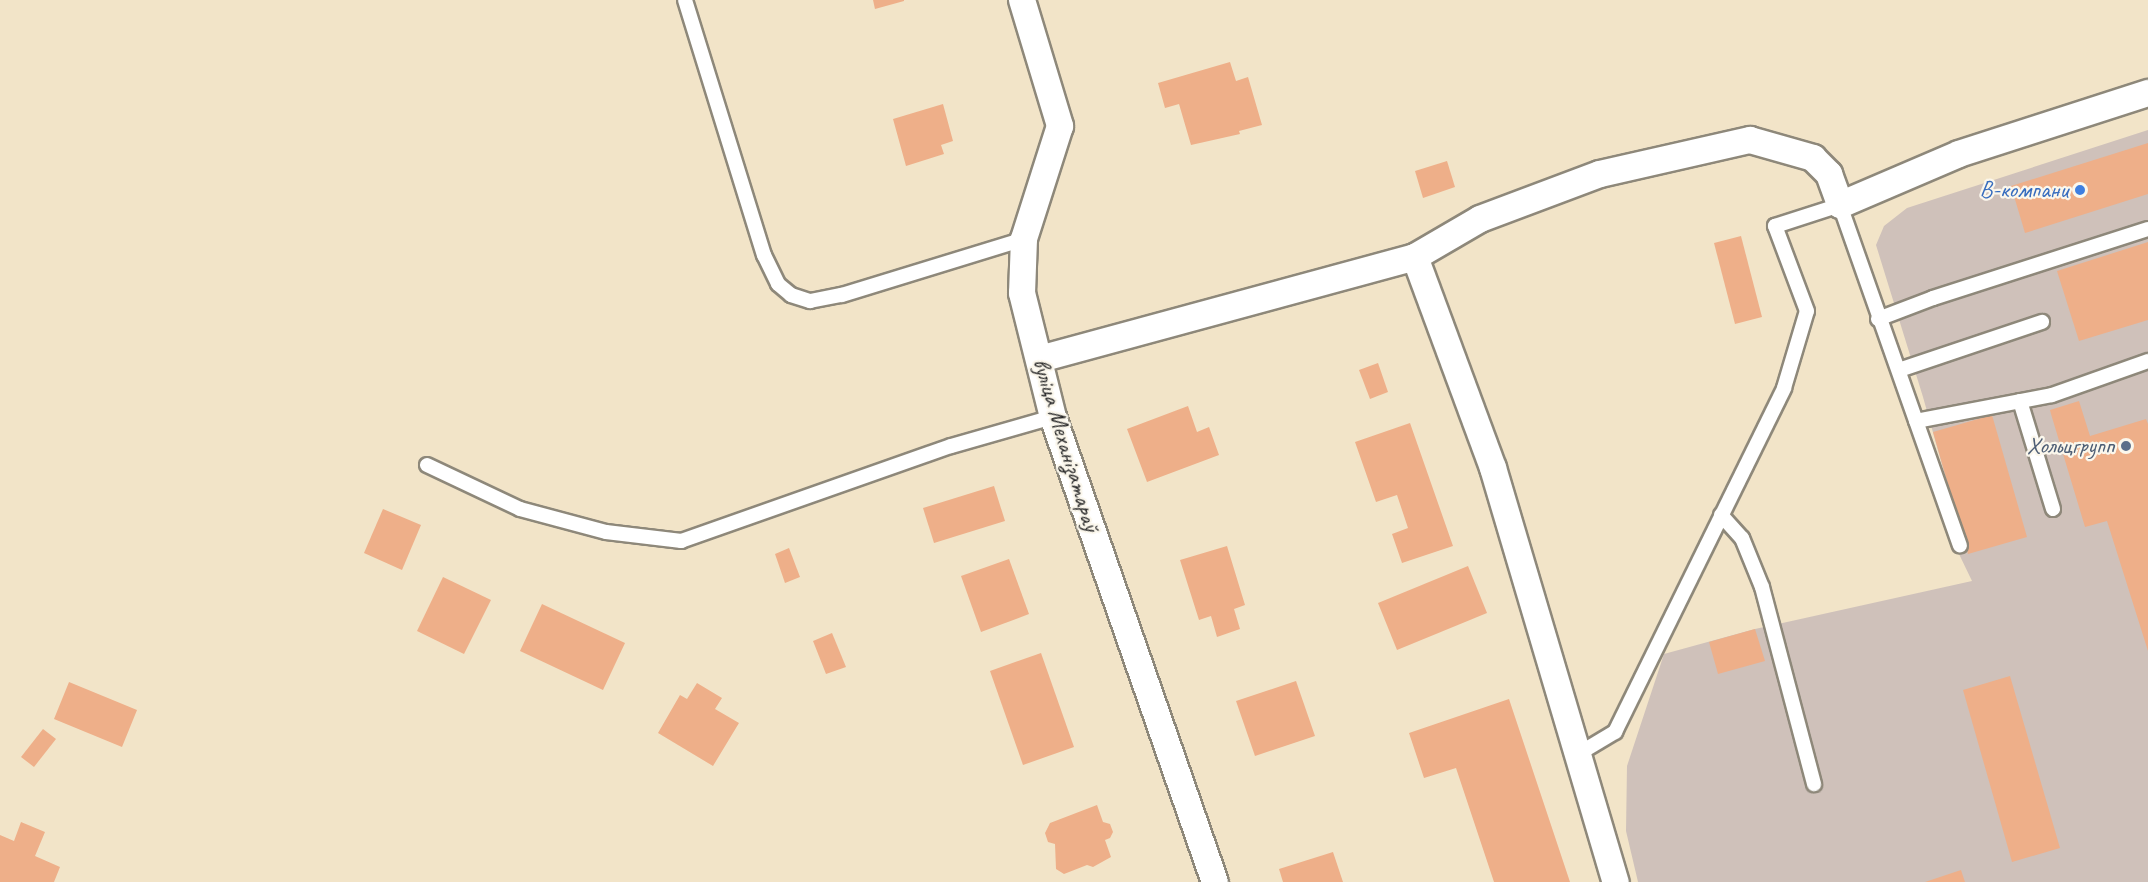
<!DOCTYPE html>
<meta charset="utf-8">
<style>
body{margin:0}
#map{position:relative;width:2148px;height:882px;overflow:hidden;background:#f2e4c8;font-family:Caveat,sans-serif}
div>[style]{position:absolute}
.industrial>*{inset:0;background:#cfc1ba}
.building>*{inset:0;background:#eeaf89}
.roads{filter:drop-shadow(2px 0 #8e887a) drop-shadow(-2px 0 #8e887a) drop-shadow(0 2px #8e887a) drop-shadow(0 -2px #8e887a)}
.lane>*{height:14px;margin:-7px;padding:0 7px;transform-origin:7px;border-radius:7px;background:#fff}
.street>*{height:26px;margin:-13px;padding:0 13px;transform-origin:13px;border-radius:13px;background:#fff}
.dots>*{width:16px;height:16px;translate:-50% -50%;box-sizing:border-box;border:3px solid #fbf7ec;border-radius:50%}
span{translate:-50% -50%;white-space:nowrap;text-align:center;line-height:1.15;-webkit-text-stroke:4.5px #fbf7ec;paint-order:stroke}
.shop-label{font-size:24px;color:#366cbe}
.right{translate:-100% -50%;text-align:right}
.street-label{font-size:24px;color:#2b2b2b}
.service-label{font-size:24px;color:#4e5e75}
</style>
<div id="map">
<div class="industrial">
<i style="clip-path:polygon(2148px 130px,2148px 882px,1638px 882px,1626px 831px,1627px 766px,1664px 654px,1755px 629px,1972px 581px,1959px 554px,1967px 553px,1923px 397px,1876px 245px,1884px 226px,1907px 208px)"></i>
</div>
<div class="building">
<i style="clip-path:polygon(873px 0,904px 0,904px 1px,875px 9px)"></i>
<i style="clip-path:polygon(1230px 62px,1236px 81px,1248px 77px,1262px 125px,1239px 131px,1240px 134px,1191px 145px,1179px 104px,1165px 108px,1158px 83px)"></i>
<i style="clip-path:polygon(943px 104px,953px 141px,941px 145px,944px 154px,906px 166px,893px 119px)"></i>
<i style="clip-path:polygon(2148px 143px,2148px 194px,2025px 233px,2011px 186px)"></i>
<i style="clip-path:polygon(1447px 161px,1455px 187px,1423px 198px,1415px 171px)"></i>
<i style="clip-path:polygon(1741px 236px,1762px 317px,1735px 324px,1714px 243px)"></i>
<i style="clip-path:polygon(2148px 242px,2148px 320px,2079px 341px,2057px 271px)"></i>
<i style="clip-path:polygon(1378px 363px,1388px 392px,1370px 399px,1359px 370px)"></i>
<i style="clip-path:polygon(2079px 401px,2090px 436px,2146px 419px,2148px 424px,2148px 651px,2107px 521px,2085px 527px,2051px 414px,2050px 410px)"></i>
<i style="clip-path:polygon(1188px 406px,1197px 432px,1209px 427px,1219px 455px,1147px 482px,1127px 429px)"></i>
<i style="clip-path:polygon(1992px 415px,2027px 537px,1968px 554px,1933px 432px)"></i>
<i style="clip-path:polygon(1410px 423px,1453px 546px,1402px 563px,1392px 534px,1408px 528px,1397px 495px,1376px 502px,1355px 442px)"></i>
<i style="clip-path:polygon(994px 486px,1005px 521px,934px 543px,923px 508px)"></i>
<i style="clip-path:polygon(383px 509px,421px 525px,402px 570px,364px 553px)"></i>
<i style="clip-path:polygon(1227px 546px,1245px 605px,1234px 609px,1240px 629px,1217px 637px,1211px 616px,1199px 620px,1180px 560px)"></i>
<i style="clip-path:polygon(789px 548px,800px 577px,785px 583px,775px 554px)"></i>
<i style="clip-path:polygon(1009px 559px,1029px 614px,981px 632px,961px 576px)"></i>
<i style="clip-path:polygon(1468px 566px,1487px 613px,1397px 650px,1378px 603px)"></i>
<i style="clip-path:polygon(443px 577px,491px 600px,464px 654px,417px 631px)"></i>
<i style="clip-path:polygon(542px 604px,625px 643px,603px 690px,520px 651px)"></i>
<i style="clip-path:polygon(1755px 629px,1765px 661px,1718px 674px,1709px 642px)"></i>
<i style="clip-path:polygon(832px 633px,846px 667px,826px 674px,813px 641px)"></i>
<i style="clip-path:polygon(1041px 653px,1074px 747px,1023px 765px,990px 671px)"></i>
<i style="clip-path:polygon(2010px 676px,2060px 848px,2012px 862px,1963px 690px)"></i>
<i style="clip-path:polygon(1296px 681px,1315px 736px,1255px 756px,1236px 701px)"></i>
<i style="clip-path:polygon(69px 682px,137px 710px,122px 747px,54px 719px)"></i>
<i style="clip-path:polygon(697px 683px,722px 698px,715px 709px,739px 723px,713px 766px,658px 733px,680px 695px,687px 699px)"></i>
<i style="clip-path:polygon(1509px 699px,1570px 882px,1494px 882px,1456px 768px,1424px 778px,1409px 733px)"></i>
<i style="clip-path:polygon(43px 729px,56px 739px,34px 767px,21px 757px)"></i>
<i style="clip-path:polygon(1097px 805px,1103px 822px,1110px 824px,1113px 832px,1110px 838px,1105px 840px,1111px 857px,1093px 867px,1087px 865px,1064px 874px,1056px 869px,1055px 844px,1048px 842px,1045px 833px,1050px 823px)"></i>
<i style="clip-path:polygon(21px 822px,45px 832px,35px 856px,60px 867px,54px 882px,0 882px,0 835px,14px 841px)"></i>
<i style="clip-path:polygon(1333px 852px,1343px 882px,1283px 882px,1279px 869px)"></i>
<i style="clip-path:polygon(1961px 870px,1965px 882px,1925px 882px)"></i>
</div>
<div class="roads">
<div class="lane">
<i style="left:685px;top:0;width:267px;rotate:72.8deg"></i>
<i style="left:764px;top:255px;width:32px;rotate:64deg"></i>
<i style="left:778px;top:284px;width:17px;rotate:40deg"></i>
<i style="left:791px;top:295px;width:20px;rotate:18deg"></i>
<i style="left:810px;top:301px;width:33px;rotate:-11deg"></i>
<i style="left:842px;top:295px;width:190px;rotate:-17.1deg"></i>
<i style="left:1878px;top:319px;width:59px;rotate:-20.9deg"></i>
<i style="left:1933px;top:298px;width:226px;rotate:-17.8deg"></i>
<i style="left:1899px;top:370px;width:151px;rotate:-18.6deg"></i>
<i style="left:2020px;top:401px;width:113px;rotate:73deg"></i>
<i style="left:1916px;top:421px;width:138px;rotate:-10.8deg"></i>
<i style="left:2052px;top:395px;width:102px;rotate:-19.5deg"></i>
<i style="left:427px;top:465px;width:103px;rotate:25.3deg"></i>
<i style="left:520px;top:509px;width:89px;rotate:15deg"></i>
<i style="left:606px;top:532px;width:76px;rotate:6.8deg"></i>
<i style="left:681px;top:541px;width:286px;rotate:-19.4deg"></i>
<i style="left:951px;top:446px;width:106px;rotate:-15.9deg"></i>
<i style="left:1721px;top:515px;width:31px;rotate:48deg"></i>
<i style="left:1742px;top:538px;width:53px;rotate:67.8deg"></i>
<i style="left:1762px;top:587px;width:204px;rotate:75.2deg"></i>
<i style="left:1580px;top:753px;width:41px;rotate:-31deg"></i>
<i style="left:1615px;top:732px;width:383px;rotate:-63.8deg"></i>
<i style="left:1784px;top:388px;width:80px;rotate:-73.4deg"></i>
<i style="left:1807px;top:311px;width:91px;rotate:-110.6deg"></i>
<i style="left:1775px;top:226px;width:68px;rotate:-17.9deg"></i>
<i style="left:1840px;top:205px;width:361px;rotate:70.6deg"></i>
</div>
<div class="street">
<i style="left:1022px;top:0;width:132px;rotate:73.2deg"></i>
<i style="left:1060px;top:126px;width:119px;rotate:107.7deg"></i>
<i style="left:1024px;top:239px;width:54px;rotate:92.1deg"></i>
<i style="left:1022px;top:293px;width:128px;rotate:76deg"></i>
<i style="left:1053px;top:417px;width:492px;rotate:70.8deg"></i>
<i style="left:1415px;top:257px;width:225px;rotate:69.7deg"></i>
<i style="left:1493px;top:468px;width:432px;rotate:73.5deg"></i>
<i style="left:1040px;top:359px;width:389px;rotate:-15.2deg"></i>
<i style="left:1415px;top:257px;width:75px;rotate:-30.3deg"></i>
<i style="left:1480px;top:219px;width:128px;rotate:-20.6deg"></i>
<i style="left:1600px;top:174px;width:154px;rotate:-12.8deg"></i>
<i style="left:1750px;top:140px;width:66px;rotate:15.9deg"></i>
<i style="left:1813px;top:158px;width:23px;rotate:45deg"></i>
<i style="left:1829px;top:174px;width:33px;rotate:70deg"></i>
<i style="left:1840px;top:205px;width:129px;rotate:-23.2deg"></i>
<i style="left:1959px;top:154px;width:199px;rotate:-17.9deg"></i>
</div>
</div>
<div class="dots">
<i style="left:2080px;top:190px;background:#3f7fe0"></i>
<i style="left:2126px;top:446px;background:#5c6f8a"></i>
</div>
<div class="shop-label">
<span class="right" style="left:2068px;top:190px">В-компани</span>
</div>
<div class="street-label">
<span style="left:1066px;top:445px;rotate:73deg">вуліца Механізатараў</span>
</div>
<div class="service-label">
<span class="right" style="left:2114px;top:446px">Хольцгрупп</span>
</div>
</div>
